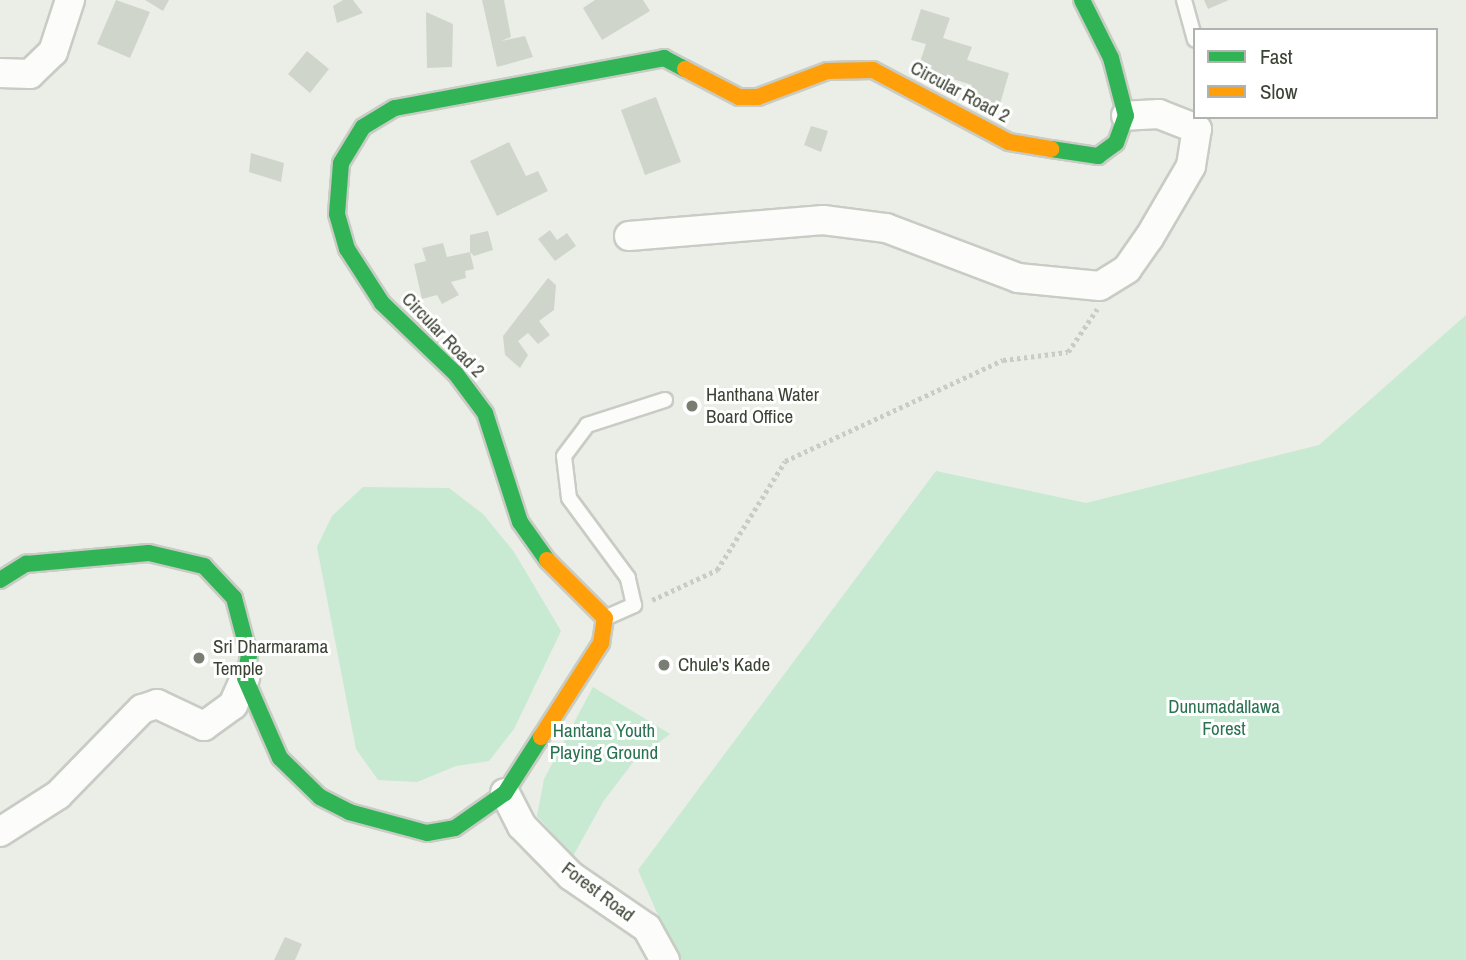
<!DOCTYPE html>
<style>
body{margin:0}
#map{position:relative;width:1466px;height:960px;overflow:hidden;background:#eaeee6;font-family:"Archivo Narrow",sans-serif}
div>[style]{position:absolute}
.green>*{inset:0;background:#c8e9d2}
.building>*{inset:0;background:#d0d5cc}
.path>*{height:4.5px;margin-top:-2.25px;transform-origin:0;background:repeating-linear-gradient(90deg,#c9ccc6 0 3.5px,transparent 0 7px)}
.roads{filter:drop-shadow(2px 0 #c8ccc4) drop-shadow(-2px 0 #c8ccc4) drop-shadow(0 2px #c8ccc4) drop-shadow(0 -2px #c8ccc4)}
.lane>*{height:14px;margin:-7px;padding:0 7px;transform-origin:7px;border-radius:7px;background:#fcfcfb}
.street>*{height:28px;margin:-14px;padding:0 14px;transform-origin:14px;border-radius:14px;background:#fcfcfb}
.fast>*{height:16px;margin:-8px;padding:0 8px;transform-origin:8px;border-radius:8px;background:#30b455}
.slow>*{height:16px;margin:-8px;padding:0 8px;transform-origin:8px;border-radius:8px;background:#ff9f0a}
.dots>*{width:19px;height:19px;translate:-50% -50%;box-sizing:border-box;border:4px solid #fff;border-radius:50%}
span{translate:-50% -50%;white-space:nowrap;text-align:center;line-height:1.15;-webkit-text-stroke:6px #fff;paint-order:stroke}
.street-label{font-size:19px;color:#3b4334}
.poi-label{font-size:19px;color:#3b4334}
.left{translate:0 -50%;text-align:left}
.park-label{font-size:19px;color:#297351}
.legend{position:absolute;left:1193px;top:28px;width:245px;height:91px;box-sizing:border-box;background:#fff;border:2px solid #b1b4ae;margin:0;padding:9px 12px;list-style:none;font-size:21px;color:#3b4334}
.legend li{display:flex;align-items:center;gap:14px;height:35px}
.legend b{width:35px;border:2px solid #b1b4ae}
</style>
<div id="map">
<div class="green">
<i style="clip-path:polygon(1466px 315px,1466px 960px,678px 960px,638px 870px,936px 471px,1086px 503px,1319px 445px)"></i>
<i style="clip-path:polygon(363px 487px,449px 488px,483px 514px,514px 552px,561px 631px,514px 729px,489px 761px,456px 766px,417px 782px,378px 780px,356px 749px,317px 547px,332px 516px)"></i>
<i style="clip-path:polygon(593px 687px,670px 734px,634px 761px,603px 802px,573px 856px,537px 816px,544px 779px)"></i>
</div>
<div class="building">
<i style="clip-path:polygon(116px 0,150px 12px,130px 58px,97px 44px)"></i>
<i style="clip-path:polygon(145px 0,169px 0,163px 11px)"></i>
<i style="clip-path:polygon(343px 0,353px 0,363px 13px,337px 23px,333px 6px)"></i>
<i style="clip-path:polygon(482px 0,504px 0,511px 37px,501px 41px,525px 36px,533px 57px,497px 67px)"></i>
<i style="clip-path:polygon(595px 0,643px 0,650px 11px,602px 40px,583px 8px)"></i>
<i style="clip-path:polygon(1204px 0,1229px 0,1208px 9px)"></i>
<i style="clip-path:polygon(921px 9px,950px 18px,943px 38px,972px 47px,967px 60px,1009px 73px,998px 111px,967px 101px,972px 85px,918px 68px,926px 44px,911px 40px)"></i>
<i style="clip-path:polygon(426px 12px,453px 24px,452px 67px,427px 68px)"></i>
<i style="clip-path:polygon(307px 51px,329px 69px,310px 93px,288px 74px)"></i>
<i style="clip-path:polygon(656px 97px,681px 162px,645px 175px,621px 110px)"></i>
<i style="clip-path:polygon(811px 126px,828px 131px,821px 152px,804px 145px)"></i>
<i style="clip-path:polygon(509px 142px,526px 176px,538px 171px,548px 191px,497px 216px,470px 161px)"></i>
<i style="clip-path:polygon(251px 153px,284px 163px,281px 182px,249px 172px)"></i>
<i style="clip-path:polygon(550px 230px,557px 240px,567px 233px,576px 246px,555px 261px,538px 239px)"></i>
<i style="clip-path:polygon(488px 231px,493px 250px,474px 256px,470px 252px,474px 269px,465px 271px,466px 278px,451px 282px,459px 295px,442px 304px,437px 295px,422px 299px,414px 264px,426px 261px,422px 248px,443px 243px,447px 257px,470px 252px,470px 235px)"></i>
<i style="clip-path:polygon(548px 278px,556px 285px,554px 310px,539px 321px,550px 335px,538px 344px,528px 333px,518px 341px,528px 355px,520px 368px,505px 355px,503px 336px)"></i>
<i style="clip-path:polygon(285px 937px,302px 944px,295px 960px,274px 960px)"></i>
</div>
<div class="path">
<i style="left:652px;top:600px;width:72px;rotate:-24.8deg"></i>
<i style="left:717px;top:570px;width:128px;rotate:-58deg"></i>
<i style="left:785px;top:461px;width:240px;rotate:-24.9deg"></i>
<i style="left:1003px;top:360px;width:65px;rotate:-7deg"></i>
<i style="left:1068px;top:352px;width:52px;rotate:-56deg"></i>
</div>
<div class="roads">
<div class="lane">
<i style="left:1184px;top:0;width:41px;rotate:74.6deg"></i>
<i style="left:605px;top:618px;width:32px;rotate:-24deg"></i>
<i style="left:634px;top:605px;width:28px;rotate:-103deg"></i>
<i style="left:628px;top:578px;width:99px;rotate:-126.4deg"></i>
<i style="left:569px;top:498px;width:42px;rotate:-96.8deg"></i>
<i style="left:564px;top:456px;width:39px;rotate:-53deg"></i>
<i style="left:587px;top:425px;width:82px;rotate:-17.8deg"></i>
</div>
<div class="street">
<i style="left:0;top:73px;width:30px;rotate:2deg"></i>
<i style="left:30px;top:74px;width:32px;rotate:-44deg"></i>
<i style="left:53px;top:52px;width:55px;rotate:-71.9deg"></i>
<i style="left:629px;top:236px;width:195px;rotate:-4.7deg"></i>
<i style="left:823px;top:220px;width:64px;rotate:7.2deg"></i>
<i style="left:886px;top:228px;width:141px;rotate:20.7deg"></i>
<i style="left:1018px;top:278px;width:82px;rotate:5.6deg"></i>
<i style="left:1100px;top:286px;width:32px;rotate:-32deg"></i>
<i style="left:1127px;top:269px;width:38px;rotate:-55deg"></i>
<i style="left:1149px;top:238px;width:83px;rotate:-59.7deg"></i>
<i style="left:1191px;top:166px;width:37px;rotate:-81deg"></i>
<i style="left:1197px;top:129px;width:41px;rotate:-158.5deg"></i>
<i style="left:1159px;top:114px;width:33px;rotate:177deg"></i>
<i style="left:505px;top:793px;width:37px;rotate:63deg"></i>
<i style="left:522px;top:826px;width:70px;rotate:45.6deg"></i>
<i style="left:571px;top:876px;width:92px;rotate:34.4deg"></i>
<i style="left:647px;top:928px;width:37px;rotate:61deg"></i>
<i style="left:0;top:832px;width:69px;rotate:-32.5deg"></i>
<i style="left:58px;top:795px;width:120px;rotate:-45.7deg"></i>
<i style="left:142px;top:709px;width:16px;rotate:-18deg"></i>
<i style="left:157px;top:704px;width:52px;rotate:25.1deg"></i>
<i style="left:204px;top:726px;width:36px;rotate:-36deg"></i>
<i style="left:233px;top:705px;width:30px;rotate:-66deg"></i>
</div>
<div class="fast">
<i style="left:1051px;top:149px;width:48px;rotate:8.5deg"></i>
<i style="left:1098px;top:156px;width:22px;rotate:-36deg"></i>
<i style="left:1116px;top:143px;width:29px;rotate:-70deg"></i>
<i style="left:1126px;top:116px;width:60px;rotate:-104.5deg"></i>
<i style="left:1111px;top:58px;width:65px;rotate:-116.6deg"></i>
<i style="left:547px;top:560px;width:47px;rotate:-125.4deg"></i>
<i style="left:520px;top:522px;width:114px;rotate:-107.8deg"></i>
<i style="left:485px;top:413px;width:49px;rotate:-126.6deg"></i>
<i style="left:456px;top:374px;width:103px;rotate:-136.2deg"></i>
<i style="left:382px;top:303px;width:64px;rotate:-122.9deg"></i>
<i style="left:347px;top:249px;width:36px;rotate:-106deg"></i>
<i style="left:337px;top:214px;width:51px;rotate:-85.5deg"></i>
<i style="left:341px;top:163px;width:42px;rotate:-58.6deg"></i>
<i style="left:363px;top:127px;width:37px;rotate:-31deg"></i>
<i style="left:395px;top:108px;width:274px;rotate:-10.5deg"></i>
<i style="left:664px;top:58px;width:24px;rotate:28deg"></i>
<i style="left:0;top:580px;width:31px;rotate:-32deg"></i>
<i style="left:26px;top:564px;width:123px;rotate:-5.1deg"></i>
<i style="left:149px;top:553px;width:57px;rotate:13.3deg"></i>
<i style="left:204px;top:566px;width:44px;rotate:46.8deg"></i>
<i style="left:234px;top:598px;width:59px;rotate:75.3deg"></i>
<i style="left:249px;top:655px;width:23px;rotate:100deg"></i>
<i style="left:245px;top:678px;width:87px;rotate:66.4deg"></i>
<i style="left:280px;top:758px;width:56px;rotate:44.3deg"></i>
<i style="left:320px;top:797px;width:33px;rotate:27deg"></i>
<i style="left:349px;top:812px;width:81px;rotate:15.1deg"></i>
<i style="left:427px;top:833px;width:28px;rotate:-10deg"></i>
<i style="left:455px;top:828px;width:61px;rotate:-35deg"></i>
<i style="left:505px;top:793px;width:67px;rotate:-57.3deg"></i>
</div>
<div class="slow">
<i style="left:685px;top:69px;width:61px;rotate:27.4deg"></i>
<i style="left:739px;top:97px;width:19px"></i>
<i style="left:758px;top:97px;width:74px;rotate:-20.6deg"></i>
<i style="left:827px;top:71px;width:46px;rotate:-1.2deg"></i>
<i style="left:873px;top:70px;width:154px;rotate:27.9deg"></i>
<i style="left:1009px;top:142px;width:43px;rotate:9.5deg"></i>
<i style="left:541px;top:737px;width:112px;rotate:-57.4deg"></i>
<i style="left:601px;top:643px;width:25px;rotate:-81deg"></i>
<i style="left:605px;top:618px;width:82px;rotate:-135deg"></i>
</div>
</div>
<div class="dots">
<i style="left:692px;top:406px;background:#787f72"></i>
<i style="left:199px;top:658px;background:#787f72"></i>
<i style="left:664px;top:665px;background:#787f72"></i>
</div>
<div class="street-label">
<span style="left:960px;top:92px;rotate:28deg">Circular Road 2</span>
<span style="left:443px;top:335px;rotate:46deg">Circular Road 2</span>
<span style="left:598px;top:892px;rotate:37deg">Forest Road</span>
</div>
<div class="poi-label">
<span class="left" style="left:706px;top:406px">Hanthana Water<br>Board Office</span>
<span class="left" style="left:213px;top:658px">Sri Dharmarama<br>Temple</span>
<span class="left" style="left:678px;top:665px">Chule's Kade</span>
</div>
<div class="park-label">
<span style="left:1224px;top:718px">Dunumadallawa<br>Forest</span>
<span style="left:604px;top:742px">Hantana Youth<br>Playing Ground</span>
</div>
<ul class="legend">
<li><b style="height:9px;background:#30b455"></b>Fast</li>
<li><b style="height:9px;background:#ff9f0a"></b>Slow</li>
</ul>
</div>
